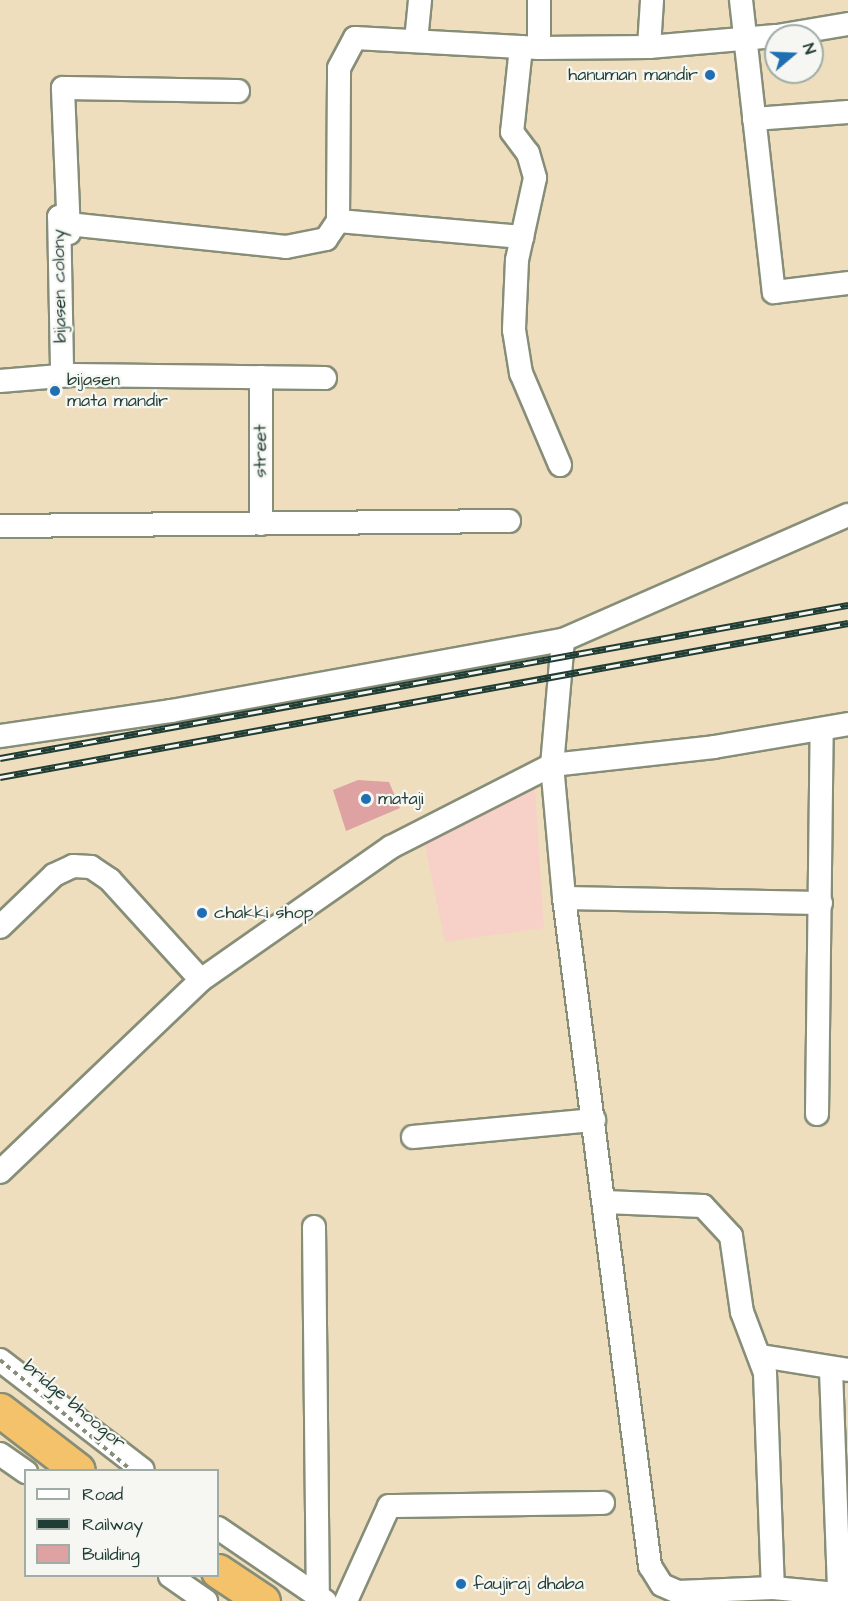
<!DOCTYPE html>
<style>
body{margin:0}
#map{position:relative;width:848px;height:1601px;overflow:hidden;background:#efdebd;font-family:"Architects Daughter",sans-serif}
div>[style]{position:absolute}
.built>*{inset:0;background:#f7d1c7}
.building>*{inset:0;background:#dda2a1}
.roads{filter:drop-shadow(2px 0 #878e78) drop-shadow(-2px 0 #878e78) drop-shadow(0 2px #878e78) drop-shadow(0 -2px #878e78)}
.street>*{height:22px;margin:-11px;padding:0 11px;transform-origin:11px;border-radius:11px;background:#fff}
.highway>*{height:33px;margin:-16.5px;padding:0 16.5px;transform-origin:16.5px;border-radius:16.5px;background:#f3c26a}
.rail>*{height:7px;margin-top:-3.5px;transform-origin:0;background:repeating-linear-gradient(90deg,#f6f6f2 0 14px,#1f3d34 0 28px);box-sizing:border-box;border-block:2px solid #1f3d34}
.path-bridge>*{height:4px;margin-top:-2px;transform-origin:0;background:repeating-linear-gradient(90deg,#878e78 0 4.5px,transparent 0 9px)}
.dots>*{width:16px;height:16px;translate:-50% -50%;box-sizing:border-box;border:3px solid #f6f6f2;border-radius:50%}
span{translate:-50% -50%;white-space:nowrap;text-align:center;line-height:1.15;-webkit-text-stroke:4.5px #f6f6f2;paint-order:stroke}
.poi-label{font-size:18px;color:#1f3d34}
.right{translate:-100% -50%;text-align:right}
.left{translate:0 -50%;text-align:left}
.street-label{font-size:18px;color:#1f3d34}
.legend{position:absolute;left:24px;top:1469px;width:195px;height:108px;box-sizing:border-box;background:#f6f6f2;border:2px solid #a0aca6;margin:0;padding:8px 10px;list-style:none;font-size:18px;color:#1f3d34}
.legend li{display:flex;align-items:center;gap:12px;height:30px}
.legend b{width:30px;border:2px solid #a0aca6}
.north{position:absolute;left:764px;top:24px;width:60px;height:60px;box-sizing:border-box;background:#f6f6f2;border:2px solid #a0aca6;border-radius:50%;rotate:71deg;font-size:16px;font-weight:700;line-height:24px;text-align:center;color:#1f3d34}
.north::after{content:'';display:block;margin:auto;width:21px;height:27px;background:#1f6fb2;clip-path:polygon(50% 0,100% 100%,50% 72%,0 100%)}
</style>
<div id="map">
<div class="built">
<i style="clip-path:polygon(535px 789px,544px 928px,445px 942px,424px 840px)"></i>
</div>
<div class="building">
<i style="clip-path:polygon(358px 780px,389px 782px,400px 808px,346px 831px,333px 790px)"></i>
</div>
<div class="roads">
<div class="street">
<i style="left:741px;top:0;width:294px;rotate:83.6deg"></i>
<i style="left:774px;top:292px;width:75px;rotate:-6.9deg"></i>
<i style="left:777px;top:36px;width:72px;rotate:-9.6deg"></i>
<i style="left:416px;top:41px;width:41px;rotate:-84.4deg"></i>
<i style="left:521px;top:47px;width:85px;rotate:96deg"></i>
<i style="left:512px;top:132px;width:26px;rotate:53deg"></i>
<i style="left:528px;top:153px;width:26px;rotate:74deg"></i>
<i style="left:535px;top:178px;width:84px;rotate:102.4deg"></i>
<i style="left:517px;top:260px;width:70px;rotate:92.5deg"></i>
<i style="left:514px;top:330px;width:44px;rotate:80.8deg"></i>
<i style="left:521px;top:373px;width:100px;rotate:67deg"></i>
<i style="left:649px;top:47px;width:47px;rotate:-86.3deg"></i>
<i style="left:539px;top:48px;width:48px;rotate:-90deg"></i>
<i style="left:754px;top:119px;width:94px;rotate:-4.3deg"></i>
<i style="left:338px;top:221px;width:185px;rotate:5deg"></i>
<i style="left:69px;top:233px;width:145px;rotate:-92.4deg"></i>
<i style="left:63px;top:88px;width:175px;rotate:1deg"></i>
<i style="left:62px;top:367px;width:150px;rotate:-91.1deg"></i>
<i style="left:59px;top:217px;width:11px;rotate:38deg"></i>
<i style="left:68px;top:224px;width:219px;rotate:6deg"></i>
<i style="left:286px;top:247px;width:41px;rotate:-11.3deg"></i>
<i style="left:326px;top:239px;width:22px;rotate:-56deg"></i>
<i style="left:338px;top:221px;width:153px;rotate:-89.6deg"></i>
<i style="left:339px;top:68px;width:34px;rotate:-62deg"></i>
<i style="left:355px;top:38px;width:184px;rotate:3.1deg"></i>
<i style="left:539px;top:48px;width:110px;rotate:-0.5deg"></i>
<i style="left:649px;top:47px;width:127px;rotate:-5deg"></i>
<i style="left:261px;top:377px;width:147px;rotate:90deg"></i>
<i style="left:0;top:381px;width:72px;rotate:-4.8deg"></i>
<i style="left:72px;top:375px;width:253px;rotate:0.7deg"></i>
<i style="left:0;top:526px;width:509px;rotate:-0.56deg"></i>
<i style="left:563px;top:640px;width:125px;rotate:95deg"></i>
<i style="left:552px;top:765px;width:134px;rotate:84.8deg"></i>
<i style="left:564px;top:898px;width:674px;rotate:82.66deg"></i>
<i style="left:650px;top:1566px;width:22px;rotate:58deg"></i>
<i style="left:662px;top:1585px;width:17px;rotate:24deg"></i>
<i style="left:678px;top:1592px;width:95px;rotate:-2.4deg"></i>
<i style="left:773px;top:1588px;width:75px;rotate:5.3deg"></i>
<i style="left:0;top:736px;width:173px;rotate:-8.3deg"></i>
<i style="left:171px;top:711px;width:398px;rotate:-10.3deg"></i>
<i style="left:563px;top:640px;width:311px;rotate:-23.7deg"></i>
<i style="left:564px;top:898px;width:257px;rotate:1.1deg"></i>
<i style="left:0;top:927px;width:75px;rotate:-43.9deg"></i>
<i style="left:54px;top:875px;width:21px;rotate:-25deg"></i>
<i style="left:73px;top:866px;width:18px;rotate:3deg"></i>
<i style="left:91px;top:867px;width:23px;rotate:34deg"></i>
<i style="left:110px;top:880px;width:135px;rotate:47.7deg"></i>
<i style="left:817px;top:1114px;width:384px;rotate:-89.3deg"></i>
<i style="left:413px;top:1137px;width:182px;rotate:-5.4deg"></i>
<i style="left:0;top:1172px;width:278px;rotate:-43.7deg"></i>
<i style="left:201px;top:980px;width:232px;rotate:-35deg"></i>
<i style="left:391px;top:847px;width:181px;rotate:-27deg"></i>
<i style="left:552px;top:765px;width:163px;rotate:-6.3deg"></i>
<i style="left:714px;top:747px;width:136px;rotate:-9.7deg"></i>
<i style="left:605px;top:1202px;width:98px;rotate:2.3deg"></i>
<i style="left:703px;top:1206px;width:41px;rotate:47deg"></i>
<i style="left:731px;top:1236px;width:77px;rotate:81.8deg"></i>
<i style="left:742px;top:1312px;width:65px;rotate:69.3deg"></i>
<i style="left:765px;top:1373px;width:215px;rotate:87.9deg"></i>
<i style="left:314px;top:1227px;width:370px;rotate:89.4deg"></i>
<i style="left:761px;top:1356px;width:88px;rotate:9.1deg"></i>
<i style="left:0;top:1360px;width:180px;rotate:37.6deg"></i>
<i style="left:831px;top:1370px;width:223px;rotate:87.9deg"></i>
<i style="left:0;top:1454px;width:32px;rotate:35deg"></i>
<i style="left:218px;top:1528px;width:130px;rotate:34.3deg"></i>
<i style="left:170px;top:1576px;width:44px;rotate:34.8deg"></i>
<i style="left:346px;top:1601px;width:104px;rotate:-65.6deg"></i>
<i style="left:389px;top:1506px;width:214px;rotate:-0.8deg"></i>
</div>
<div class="highway">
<i style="left:0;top:1410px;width:98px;rotate:37.6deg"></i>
<i style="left:218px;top:1571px;width:54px;rotate:33.7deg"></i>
</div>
</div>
<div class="rail">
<i style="left:0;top:758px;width:862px;rotate:-10.23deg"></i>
<i style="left:0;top:777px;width:862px;rotate:-10.29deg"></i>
</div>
<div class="path-bridge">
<i style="left:0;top:1360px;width:171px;rotate:40deg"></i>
</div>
<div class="dots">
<i style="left:710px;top:75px;background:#1f6fb2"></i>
<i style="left:55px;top:391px;background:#1f6fb2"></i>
<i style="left:366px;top:799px;background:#1f6fb2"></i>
<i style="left:202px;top:913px;background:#1f6fb2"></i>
<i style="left:461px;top:1584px;background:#1f6fb2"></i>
</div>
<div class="poi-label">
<span class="right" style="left:698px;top:75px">hanuman mandir</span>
<span class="left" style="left:67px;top:391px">bijasen<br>mata mandir</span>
<span class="left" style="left:378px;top:799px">mataji</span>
<span class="left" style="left:214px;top:913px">chakki shop</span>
<span class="left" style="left:473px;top:1584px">faujiraj dhaba</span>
</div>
<div class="street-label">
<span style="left:60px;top:286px;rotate:-91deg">bijasen colony</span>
<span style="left:261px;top:451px;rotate:-90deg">street</span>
<span style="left:74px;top:1405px;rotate:40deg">bridge bhoogor</span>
</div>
<ul class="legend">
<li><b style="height:8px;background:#fff"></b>Road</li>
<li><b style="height:8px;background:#1f3d34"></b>Railway</li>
<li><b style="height:16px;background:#dda2a1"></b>Building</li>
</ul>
<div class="north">N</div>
</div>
